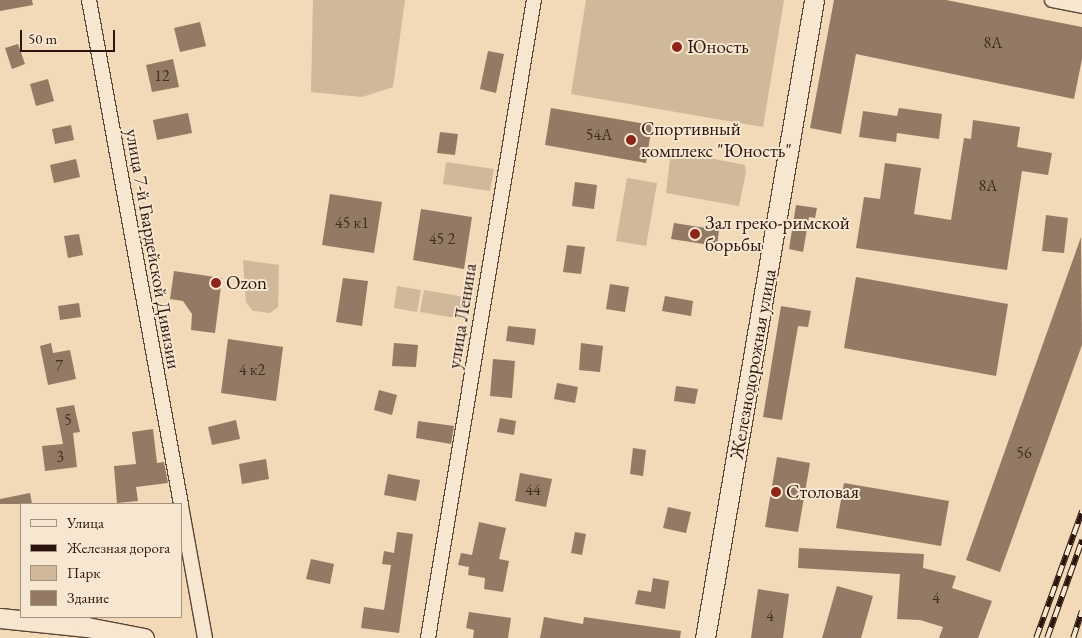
<!DOCTYPE html>
<meta charset="utf-8">
<style>
body{margin:0}
#map{position:relative;width:1082px;height:638px;overflow:hidden;background:#f2d9b7;font-family:"EB Garamond",serif}
div>[style]{position:absolute}
.green>*{inset:0;background:#d0b89a}
.building>*{inset:0;background:#927a64}
.roads{filter:drop-shadow(1px 0 #5c4536) drop-shadow(-1px 0 #5c4536) drop-shadow(0 1px #5c4536) drop-shadow(0 -1px #5c4536)}
.street>*{height:14px;margin:-7px;padding:0 7px;transform-origin:7px;border-radius:7px;background:#f7e6d0}
.secondary>*{height:19px;margin:-9.5px;padding:0 9.5px;transform-origin:9.5px;border-radius:9.5px;background:#f7e6d0}
.rail>*{height:5.5px;margin-top:-2.75px;transform-origin:0;background:repeating-linear-gradient(90deg,#f7e6d0 0 11px,#2a140b 0 22px);box-sizing:border-box;border-block:1px solid #2a140b}
.dots>*{width:14px;height:14px;translate:-50% -50%;box-sizing:border-box;border:2px solid #f7e6d0;border-radius:50%}
span{translate:-50% -50%;white-space:nowrap;text-align:center;line-height:1.15;-webkit-text-stroke:4px #f7e6d0;paint-order:stroke}
.number-label{font-size:16px;color:#442e21}
.number-label span{-webkit-text-stroke-width:0}
.poi-label{font-size:19px;color:#2a140b}
.left{translate:0 -50%;text-align:left}
.street-label{font-size:19px;color:#2a140b}
.legend{position:absolute;left:20px;top:503px;width:162px;height:115px;box-sizing:border-box;background:#f7e6d0;border:1px solid #a59281;margin:0;padding:6px 9px;list-style:none;font-size:15px;color:#2a140b}
.legend li{display:flex;align-items:center;gap:10px;height:25px}
.legend b{width:25px;border:1px solid #a59281}
.scale{position:absolute;left:20px;top:30px;width:95px;height:22px;box-sizing:border-box;border:2px solid #2a140b;border-top:0;padding-left:6px;font-size:15px;line-height:18px;white-space:nowrap;color:#2a140b;-webkit-text-stroke:4px #f7e6d0;paint-order:stroke}
</style>
<div id="map">
<div class="green">
<i style="clip-path:polygon(313px 0,405px 0,393px 87px,362px 97px,311px 92px)"></i>
<i style="clip-path:polygon(586px 0,784px 0,763px 127px,571px 94px)"></i>
<i style="clip-path:polygon(678px 152px,745px 165px,746px 172px,739px 206px,666px 193px,670px 159px,672px 153px)"></i>
<i style="clip-path:polygon(446px 162px,494px 169px,490px 191px,443px 184px)"></i>
<i style="clip-path:polygon(627px 178px,657px 183px,646px 246px,616px 241px)"></i>
<i style="clip-path:polygon(243px 260px,279px 265px,278px 307px,270px 313px,253px 311px,246px 302px)"></i>
<i style="clip-path:polygon(397px 286px,421px 290px,417px 312px,394px 308px)"></i>
<i style="clip-path:polygon(424px 290px,471px 298px,467px 320px,420px 312px)"></i>
</div>
<div class="building">
<i style="clip-path:polygon(0 0,32px 0,33px 5px,0 11px)"></i>
<i style="clip-path:polygon(834px 0,946px 0,1082px 27px,1082px 59px,1074px 99px,856px 54px,841px 134px,810px 128px)"></i>
<i style="clip-path:polygon(200px 22px,206px 46px,180px 52px,174px 28px)"></i>
<i style="clip-path:polygon(18px 44px,25px 64px,12px 69px,5px 48px)"></i>
<i style="clip-path:polygon(488px 51px,504px 54px,496px 93px,480px 89px)"></i>
<i style="clip-path:polygon(173px 59px,179px 87px,152px 92px,146px 65px)"></i>
<i style="clip-path:polygon(48px 79px,54px 101px,36px 106px,30px 84px)"></i>
<i style="clip-path:polygon(551px 108px,652px 125px,646px 163px,545px 145px)"></i>
<i style="clip-path:polygon(899px 108px,942px 114px,939px 139px,897px 133px,896px 142px,859px 137px,863px 111px,897px 116px)"></i>
<i style="clip-path:polygon(188px 113px,192px 133px,157px 140px,153px 120px)"></i>
<i style="clip-path:polygon(973px 120px,1020px 127px,1017px 147px,1052px 153px,1048px 175px,1022px 171px,1007px 270px,856px 248px,864px 197px,880px 199px,885px 163px,921px 168px,914px 214px,951px 220px,964px 138px,971px 139px)"></i>
<i style="clip-path:polygon(71px 125px,74px 140px,55px 144px,52px 129px)"></i>
<i style="clip-path:polygon(440px 132px,458px 134px,455px 155px,437px 153px)"></i>
<i style="clip-path:polygon(76px 159px,80px 177px,54px 183px,50px 165px)"></i>
<i style="clip-path:polygon(575px 182px,597px 185px,594px 209px,572px 206px)"></i>
<i style="clip-path:polygon(330px 194px,382px 202px,374px 253px,322px 245px)"></i>
<i style="clip-path:polygon(796px 205px,817px 208px,815px 218px,809px 217px,803px 252px,789px 249px)"></i>
<i style="clip-path:polygon(421px 209px,472px 217px,464px 269px,413px 260px)"></i>
<i style="clip-path:polygon(1046px 215px,1068px 218px,1064px 253px,1042px 251px)"></i>
<i style="clip-path:polygon(674px 223px,719px 230px,717px 246px,671px 239px)"></i>
<i style="clip-path:polygon(79px 234px,83px 255px,68px 258px,64px 236px)"></i>
<i style="clip-path:polygon(1081px 237px,1082px 345px,1000px 572px,966px 560px)"></i>
<i style="clip-path:polygon(567px 245px,585px 247px,581px 274px,563px 272px)"></i>
<i style="clip-path:polygon(174px 271px,222px 278px,215px 333px,191px 330px,192px 314px,183px 301px,170px 299px)"></i>
<i style="clip-path:polygon(856px 277px,1008px 304px,996px 376px,844px 348px)"></i>
<i style="clip-path:polygon(343px 278px,368px 281px,362px 326px,336px 322px)"></i>
<i style="clip-path:polygon(610px 284px,629px 287px,625px 312px,606px 309px)"></i>
<i style="clip-path:polygon(665px 296px,693px 301px,691px 316px,662px 311px)"></i>
<i style="clip-path:polygon(79px 303px,81px 317px,60px 320px,58px 306px)"></i>
<i style="clip-path:polygon(781px 306px,811px 311px,808px 327px,798px 326px,782px 420px,763px 417px)"></i>
<i style="clip-path:polygon(508px 326px,536px 329px,534px 345px,506px 341px)"></i>
<i style="clip-path:polygon(228px 339px,283px 347px,276px 401px,221px 393px)"></i>
<i style="clip-path:polygon(51px 343px,53px 353px,70px 350px,76px 379px,48px 385px,40px 346px)"></i>
<i style="clip-path:polygon(394px 343px,418px 345px,416px 367px,392px 366px)"></i>
<i style="clip-path:polygon(581px 343px,603px 346px,600px 372px,579px 370px)"></i>
<i style="clip-path:polygon(493px 359px,515px 361px,512px 398px,490px 396px)"></i>
<i style="clip-path:polygon(557px 383px,578px 387px,575px 403px,554px 399px)"></i>
<i style="clip-path:polygon(676px 386px,698px 389px,695px 404px,674px 401px)"></i>
<i style="clip-path:polygon(379px 390px,397px 395px,392px 415px,374px 410px)"></i>
<i style="clip-path:polygon(74px 405px,80px 432px,73px 433px,77px 467px,45px 471px,42px 446px,63px 444px,56px 408px)"></i>
<i style="clip-path:polygon(500px 418px,516px 421px,514px 435px,497px 432px)"></i>
<i style="clip-path:polygon(236px 420px,240px 439px,212px 445px,208px 427px)"></i>
<i style="clip-path:polygon(418px 421px,454px 426px,451px 444px,416px 438px)"></i>
<i style="clip-path:polygon(153px 429px,157px 463px,164px 462px,168px 483px,136px 487px,138px 501px,117px 503px,114px 466px,136px 464px,132px 432px)"></i>
<i style="clip-path:polygon(633px 448px,646px 450px,643px 476px,630px 474px)"></i>
<i style="clip-path:polygon(777px 457px,810px 463px,798px 532px,765px 527px)"></i>
<i style="clip-path:polygon(266px 459px,269px 479px,242px 484px,239px 464px)"></i>
<i style="clip-path:polygon(520px 473px,552px 479px,546px 507px,515px 501px)"></i>
<i style="clip-path:polygon(388px 474px,420px 480px,416px 501px,384px 495px)"></i>
<i style="clip-path:polygon(844px 483px,949px 501px,941px 546px,836px 528px)"></i>
<i style="clip-path:polygon(30px 493px,32px 504px,0 504px,0 499px)"></i>
<i style="clip-path:polygon(668px 507px,691px 512px,686px 533px,663px 528px)"></i>
<i style="clip-path:polygon(479px 522px,506px 528px,499px 559px,509px 561px,503px 592px,484px 589px,485px 578px,468px 575px,469px 567px,458px 565px,461px 553px,472px 555px)"></i>
<i style="clip-path:polygon(397px 532px,413px 534px,399px 633px,361px 628px,364px 607px,384px 610px,391px 565px,382px 564px,384px 551px,394px 553px)"></i>
<i style="clip-path:polygon(575px 532px,586px 534px,582px 555px,571px 553px)"></i>
<i style="clip-path:polygon(799px 548px,924px 554px,923px 568px,956px 576px,952px 588px,992px 601px,978px 638px,939px 638px,943px 627px,920px 620px,897px 619px,900px 574px,798px 568px)"></i>
<i style="clip-path:polygon(311px 559px,334px 564px,330px 584px,306px 579px)"></i>
<i style="clip-path:polygon(653px 578px,669px 581px,665px 609px,635px 604px,638px 590px,651px 592px)"></i>
<i style="clip-path:polygon(837px 586px,873px 596px,861px 638px,822px 638px)"></i>
<i style="clip-path:polygon(758px 589px,789px 594px,783px 638px,751px 638px)"></i>
<i style="clip-path:polygon(469px 612px,511px 618px,508px 638px,473px 638px,474px 630px,466px 628px)"></i>
<i style="clip-path:polygon(544px 617px,583px 624px,584px 617px,681px 631px,680px 638px,540px 638px)"></i>
</div>
<div class="roads">
<div class="street">
<i style="left:89px;top:0;width:512px;rotate:79.66deg"></i>
<i style="left:1052px;top:0;width:31px;rotate:11deg"></i>
<i style="left:181px;top:506px;width:134px;rotate:79.7deg"></i>
<i style="left:428px;top:638px;width:647px;rotate:-80.57deg"></i>
</div>
<div class="secondary">
<i style="left:0;top:618px;width:87px;rotate:5.9deg"></i>
<i style="left:87px;top:627px;width:58px;rotate:10.9deg"></i>
<i style="left:705px;top:638px;width:647px;rotate:-80.3deg"></i>
</div>
</div>
<div class="rail">
<i style="left:1036px;top:638px;width:135px;rotate:-70.1deg"></i>
<i style="left:1047px;top:638px;width:104px;rotate:-70.3deg"></i>
<i style="left:1073px;top:638px;width:28px;rotate:-72deg"></i>
</div>
<div class="dots">
<i style="left:677px;top:47px;background:#8f2418"></i>
<i style="left:631px;top:140px;background:#8f2418"></i>
<i style="left:695px;top:234px;background:#8f2418"></i>
<i style="left:216px;top:283px;background:#8f2418"></i>
<i style="left:776px;top:492px;background:#8f2418"></i>
</div>
<div class="number-label">
<span style="left:993px;top:43px">8А</span>
<span style="left:162px;top:76px">12</span>
<span style="left:599px;top:135px">54А</span>
<span style="left:988px;top:186px">8А</span>
<span style="left:352px;top:223px">45 к1</span>
<span style="left:442px;top:239px">45 2</span>
<span style="left:59px;top:366px">7</span>
<span style="left:252px;top:370px">4 к2</span>
<span style="left:68px;top:420px">5</span>
<span style="left:1024px;top:453px">56</span>
<span style="left:60px;top:457px">3</span>
<span style="left:533px;top:490px">44</span>
<span style="left:936px;top:598px">4</span>
<span style="left:770px;top:616px">4</span>
</div>
<div class="poi-label">
<span class="left" style="left:687px;top:47px">Юность</span>
<span class="left" style="left:641px;top:140px">Спортивный<br>комплекс "Юность"</span>
<span class="left" style="left:705px;top:234px">Зал греко-римской<br>борьбы</span>
<span class="left" style="left:226px;top:283px">Ozon</span>
<span class="left" style="left:786px;top:492px">Столовая</span>
</div>
<div class="street-label">
<span style="left:153px;top:249px;rotate:80deg">улица 7-й Гвардейской Дивизии</span>
<span style="left:462px;top:316px;rotate:-81deg">улица Ленина</span>
<span style="left:753px;top:364px;rotate:-80deg">Железнодорожная улица</span>
</div>
<ul class="legend">
<li><b style="height:6px;background:#f7e6d0"></b>Улица</li>
<li><b style="height:6px;background:#2a140b"></b>Железная дорога</li>
<li><b style="height:14px;background:#d0b89a"></b>Парк</li>
<li><b style="height:14px;background:#927a64"></b>Здание</li>
</ul>
<div class="scale">50 m</div>
</div>
